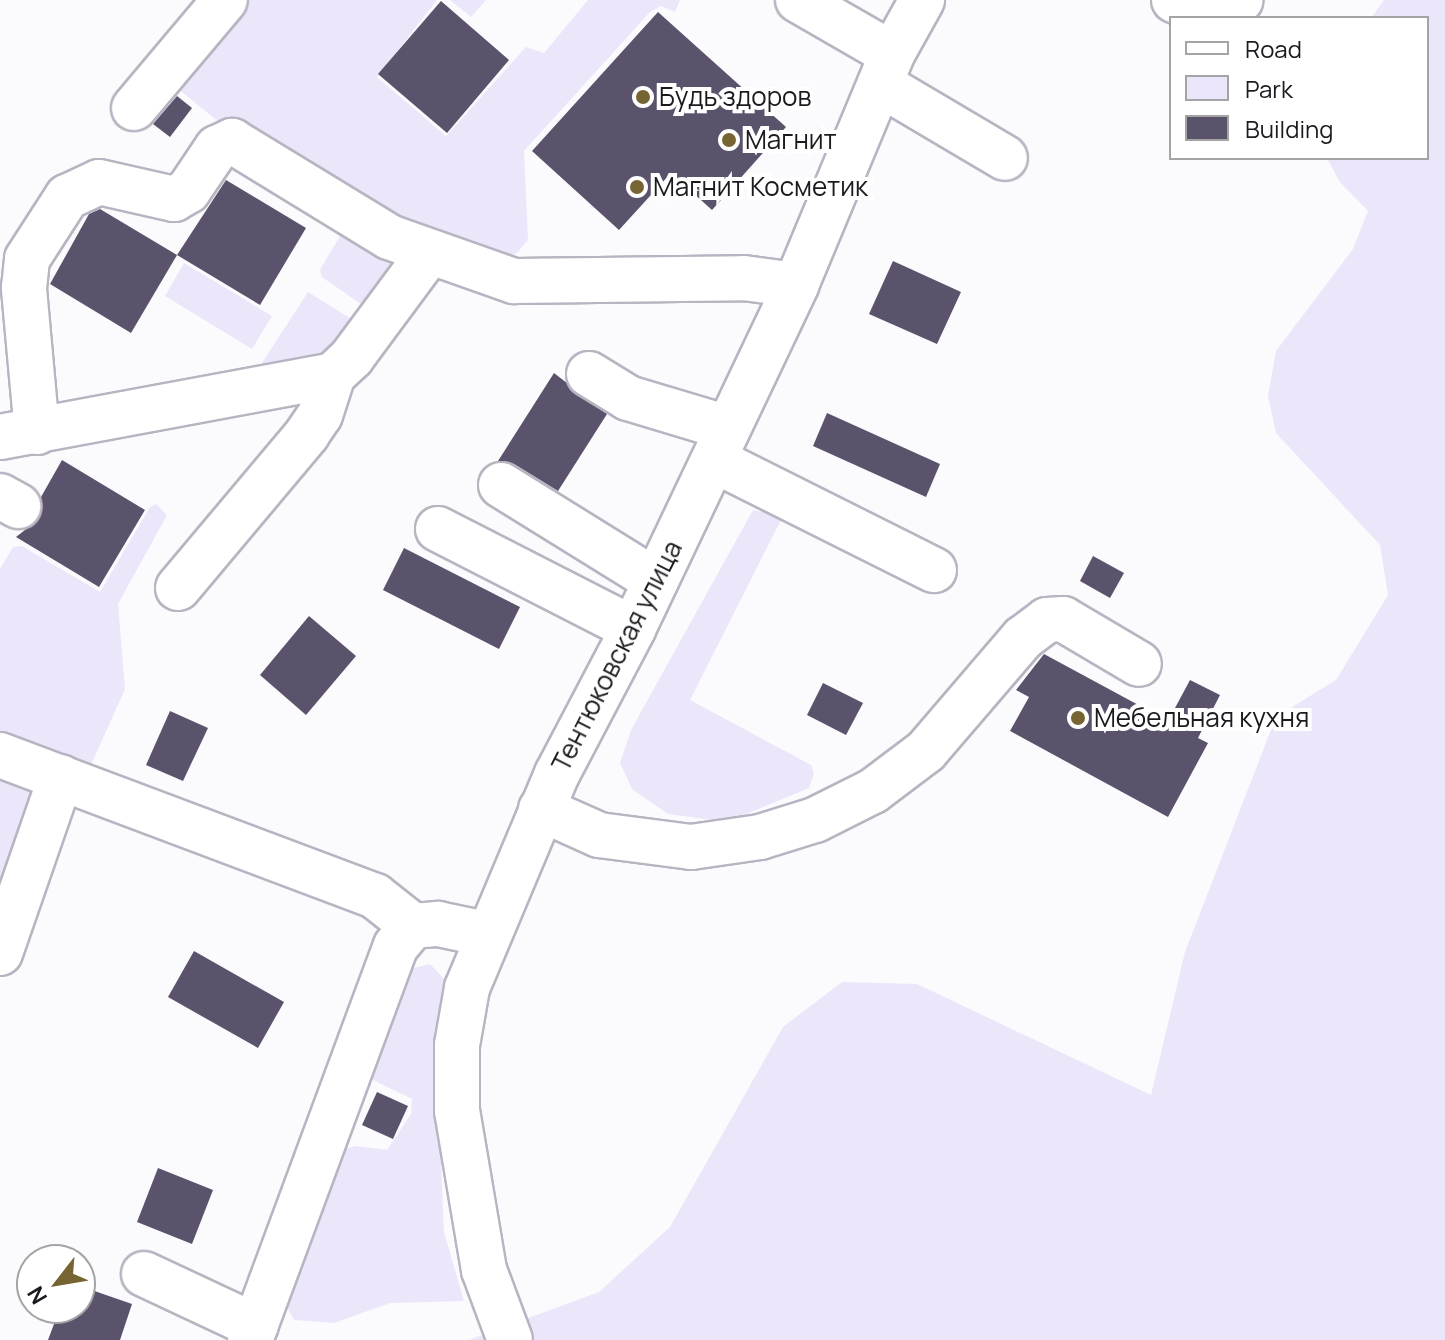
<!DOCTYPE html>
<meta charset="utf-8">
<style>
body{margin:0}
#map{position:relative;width:1445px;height:1340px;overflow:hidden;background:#fbfafd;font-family:Manrope,sans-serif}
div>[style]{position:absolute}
.green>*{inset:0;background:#ece6fa}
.building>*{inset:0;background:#5b536c}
.roads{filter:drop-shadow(2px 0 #b8b4c1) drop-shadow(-2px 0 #b8b4c1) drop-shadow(0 2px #b8b4c1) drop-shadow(0 -2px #b8b4c1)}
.minor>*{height:44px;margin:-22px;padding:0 22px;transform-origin:22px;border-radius:22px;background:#fff}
.dots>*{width:22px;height:22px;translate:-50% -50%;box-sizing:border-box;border:4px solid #fff;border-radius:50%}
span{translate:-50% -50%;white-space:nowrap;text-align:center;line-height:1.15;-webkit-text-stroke:8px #fff;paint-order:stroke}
.poi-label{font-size:26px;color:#1c1a1f}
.left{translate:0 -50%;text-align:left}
.street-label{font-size:26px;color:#1c1a1f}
.legend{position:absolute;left:1169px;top:16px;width:260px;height:144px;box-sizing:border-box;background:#fff;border:2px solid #a4a3a5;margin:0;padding:10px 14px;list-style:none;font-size:24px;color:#1c1a1f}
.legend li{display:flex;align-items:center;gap:16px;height:40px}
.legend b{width:40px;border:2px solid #a4a3a5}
.north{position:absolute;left:16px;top:1244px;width:80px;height:80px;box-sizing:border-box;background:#fff;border:2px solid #a4a3a5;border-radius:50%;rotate:239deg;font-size:22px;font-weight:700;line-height:32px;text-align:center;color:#1c1a1f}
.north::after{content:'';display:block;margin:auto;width:28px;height:36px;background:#766433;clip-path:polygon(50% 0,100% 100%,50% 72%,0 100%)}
</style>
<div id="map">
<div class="green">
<i style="clip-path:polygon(235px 0,437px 0,377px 77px,446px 136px,526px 47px,544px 53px,588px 0,680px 0,675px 12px,661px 6px,650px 12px,524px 151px,528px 240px,517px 253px,502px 259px,389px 222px,226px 128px,176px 87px)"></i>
<i style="clip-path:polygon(450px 0,486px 0,471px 17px)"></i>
<i style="clip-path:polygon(1384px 0,1445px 0,1445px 1340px,469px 1340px,599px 1292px,670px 1227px,783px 1027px,842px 982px,917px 984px,1151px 1095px,1185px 952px,1276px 717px,1336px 680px,1388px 595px,1380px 545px,1276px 433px,1268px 396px,1276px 351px,1353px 249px,1368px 211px,1339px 181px,1327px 158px,1427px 158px,1427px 18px,1371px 18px)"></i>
<i style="clip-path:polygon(343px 231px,406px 265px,368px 309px,322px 277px,320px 270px)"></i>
<i style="clip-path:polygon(184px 263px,272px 316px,252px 349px,165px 296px)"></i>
<i style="clip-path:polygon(308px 292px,358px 323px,336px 353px,263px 372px,260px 366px)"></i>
<i style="clip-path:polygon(156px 504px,167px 515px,118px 604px,125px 689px,90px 767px,0 744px,0 569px,13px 547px,22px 546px,100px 592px,150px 507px)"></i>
<i style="clip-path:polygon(753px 510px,783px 516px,690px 700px,811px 765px,814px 773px,809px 788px,727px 822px,668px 814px,632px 789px,620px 763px,631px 730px)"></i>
<i style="clip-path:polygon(0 765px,37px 787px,0 932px)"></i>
<i style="clip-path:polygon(430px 964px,445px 980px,436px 1046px,444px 1232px,464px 1301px,390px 1303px,334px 1323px,294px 1320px,288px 1309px,300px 1253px,342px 1150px,356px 1146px,387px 1150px,411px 1114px,412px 1099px,373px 1080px,366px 1068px,400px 979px,414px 968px)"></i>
</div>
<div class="building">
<i style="clip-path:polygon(441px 1px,509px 60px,447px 133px,378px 74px)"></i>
<i style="clip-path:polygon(658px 12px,786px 127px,712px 210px,671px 173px,619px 230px,532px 151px)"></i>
<i style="clip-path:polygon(177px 96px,192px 108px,170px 137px,153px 124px)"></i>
<i style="clip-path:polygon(226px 180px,306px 228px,260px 305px,177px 255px)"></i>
<i style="clip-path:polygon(100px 209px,177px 255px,131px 333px,50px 284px,89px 214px)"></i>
<i style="clip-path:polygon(893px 261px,961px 292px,937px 344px,869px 314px)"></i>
<i style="clip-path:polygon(554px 373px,607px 414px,558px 491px,514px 464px,498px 461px)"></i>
<i style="clip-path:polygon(827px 413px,940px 464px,926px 497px,813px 446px)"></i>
<i style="clip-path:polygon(62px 460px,145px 510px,99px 587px,16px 537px,39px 519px,41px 497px)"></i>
<i style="clip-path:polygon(404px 548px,520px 607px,499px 649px,383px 590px)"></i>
<i style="clip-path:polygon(1093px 556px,1124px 573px,1110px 598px,1080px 581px)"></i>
<i style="clip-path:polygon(309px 616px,356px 656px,306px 715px,260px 675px)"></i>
<i style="clip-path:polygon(1044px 654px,1168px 721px,1190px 680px,1220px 695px,1198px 738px,1208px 743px,1168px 817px,1010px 731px,1029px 697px,1016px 690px)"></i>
<i style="clip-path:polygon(823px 683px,863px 703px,846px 735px,807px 715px)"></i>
<i style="clip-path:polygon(170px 711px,208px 728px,183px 781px,146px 765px)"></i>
<i style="clip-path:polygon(194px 951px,284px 1002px,258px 1048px,168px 997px)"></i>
<i style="clip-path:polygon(377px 1092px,408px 1106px,393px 1139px,362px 1125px)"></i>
<i style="clip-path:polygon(158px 1168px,213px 1190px,192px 1244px,137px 1222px)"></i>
<i style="clip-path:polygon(80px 1286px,132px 1304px,120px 1340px,48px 1340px,60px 1308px,80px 1308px)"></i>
</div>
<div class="roads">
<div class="minor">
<i style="left:798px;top:0;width:108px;rotate:29.9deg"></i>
<i style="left:1174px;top:0;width:29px;rotate:22deg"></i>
<i style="left:1201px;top:11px;width:41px;rotate:-15.4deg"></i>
<i style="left:880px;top:84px;width:145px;rotate:30.6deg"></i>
<i style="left:134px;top:108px;width:141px;rotate:-49.9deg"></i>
<i style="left:589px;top:374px;width:46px;rotate:31.6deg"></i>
<i style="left:628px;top:398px;width:104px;rotate:16.7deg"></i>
<i style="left:37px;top:432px;width:145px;rotate:-95.2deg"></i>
<i style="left:24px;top:288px;width:29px;rotate:-84deg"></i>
<i style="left:27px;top:259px;width:74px;rotate:-57.2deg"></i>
<i style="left:67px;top:197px;width:35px;rotate:-25deg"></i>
<i style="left:99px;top:182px;width:77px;rotate:12.8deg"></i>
<i style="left:174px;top:199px;width:16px;rotate:-30deg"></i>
<i style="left:188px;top:191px;width:52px;rotate:-56deg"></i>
<i style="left:217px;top:148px;width:17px;rotate:-25deg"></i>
<i style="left:232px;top:141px;width:184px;rotate:31.4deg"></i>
<i style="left:389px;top:237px;width:133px;rotate:19.4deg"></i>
<i style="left:514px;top:281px;width:230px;rotate:-0.7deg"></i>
<i style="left:744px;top:278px;width:52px;rotate:7.7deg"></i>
<i style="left:0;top:437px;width:339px;rotate:-10.5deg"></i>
<i style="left:333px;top:375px;width:26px;rotate:-43deg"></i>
<i style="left:352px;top:357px;width:129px;rotate:-53.5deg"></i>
<i style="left:714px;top:460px;width:246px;rotate:26.6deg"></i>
<i style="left:501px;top:485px;width:182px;rotate:31.8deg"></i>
<i style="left:0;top:496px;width:21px;rotate:29deg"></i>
<i style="left:438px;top:529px;width:219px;rotate:27.1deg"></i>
<i style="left:178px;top:588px;width:201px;rotate:-50deg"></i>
<i style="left:307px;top:434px;width:23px;rotate:-56deg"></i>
<i style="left:320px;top:415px;width:42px;rotate:-72deg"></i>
<i style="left:0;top:755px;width:401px;rotate:20.6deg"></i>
<i style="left:375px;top:896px;width:48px;rotate:38.3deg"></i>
<i style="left:541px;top:809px;width:64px;rotate:24.1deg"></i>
<i style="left:599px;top:835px;width:93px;rotate:7.4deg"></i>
<i style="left:691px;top:847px;width:70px;rotate:-8.2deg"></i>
<i style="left:760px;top:837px;width:58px;rotate:-17.2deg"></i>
<i style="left:815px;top:820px;width:65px;rotate:-26.6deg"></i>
<i style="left:873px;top:791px;width:66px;rotate:-37deg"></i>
<i style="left:926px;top:751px;width:149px;rotate:-49.4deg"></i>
<i style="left:1023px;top:638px;width:30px;rotate:-37deg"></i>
<i style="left:1047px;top:620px;width:16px;rotate:-4deg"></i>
<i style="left:1063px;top:619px;width:88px;rotate:30.6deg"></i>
<i style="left:0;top:953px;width:186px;rotate:-70.9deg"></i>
<i style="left:144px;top:1274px;width:123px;rotate:25.1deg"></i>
<i style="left:250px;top:1340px;width:420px;rotate:-69.7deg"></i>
<i style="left:396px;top:946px;width:26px;rotate:-50deg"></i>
<i style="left:413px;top:926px;width:25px;rotate:-5deg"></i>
<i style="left:438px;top:924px;width:49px;rotate:11.8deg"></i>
<i style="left:510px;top:1340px;width:75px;rotate:-110.4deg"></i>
<i style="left:484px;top:1270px;width:161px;rotate:-99.6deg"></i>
<i style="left:457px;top:1111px;width:66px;rotate:-90deg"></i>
<i style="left:457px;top:1045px;width:58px;rotate:-80deg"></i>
<i style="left:467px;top:988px;width:232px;rotate:-67.2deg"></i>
<i style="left:557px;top:774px;width:164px;rotate:-62.3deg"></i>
<i style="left:633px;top:629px;width:381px;rotate:-64.6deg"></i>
<i style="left:796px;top:285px;width:250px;rotate:-67.4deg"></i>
<i style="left:892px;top:54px;width:62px;rotate:-60.9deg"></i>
</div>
</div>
<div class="dots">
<i style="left:643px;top:97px;background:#766433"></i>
<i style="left:729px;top:140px;background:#766433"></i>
<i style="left:637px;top:187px;background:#766433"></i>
<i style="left:1078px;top:718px;background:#766433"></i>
</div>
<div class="poi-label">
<span class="left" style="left:659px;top:97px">Будь здоров</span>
<span class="left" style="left:745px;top:140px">Магнит</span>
<span class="left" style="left:653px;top:187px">Магнит Косметик</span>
<span class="left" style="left:1094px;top:718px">Мебельная кухня</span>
</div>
<div class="street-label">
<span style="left:617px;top:656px;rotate:-63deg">Тентюковская улица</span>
</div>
<ul class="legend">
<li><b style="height:10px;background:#fff"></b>Road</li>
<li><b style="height:22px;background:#ece6fa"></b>Park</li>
<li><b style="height:22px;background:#5b536c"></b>Building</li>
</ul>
<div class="north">N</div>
</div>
